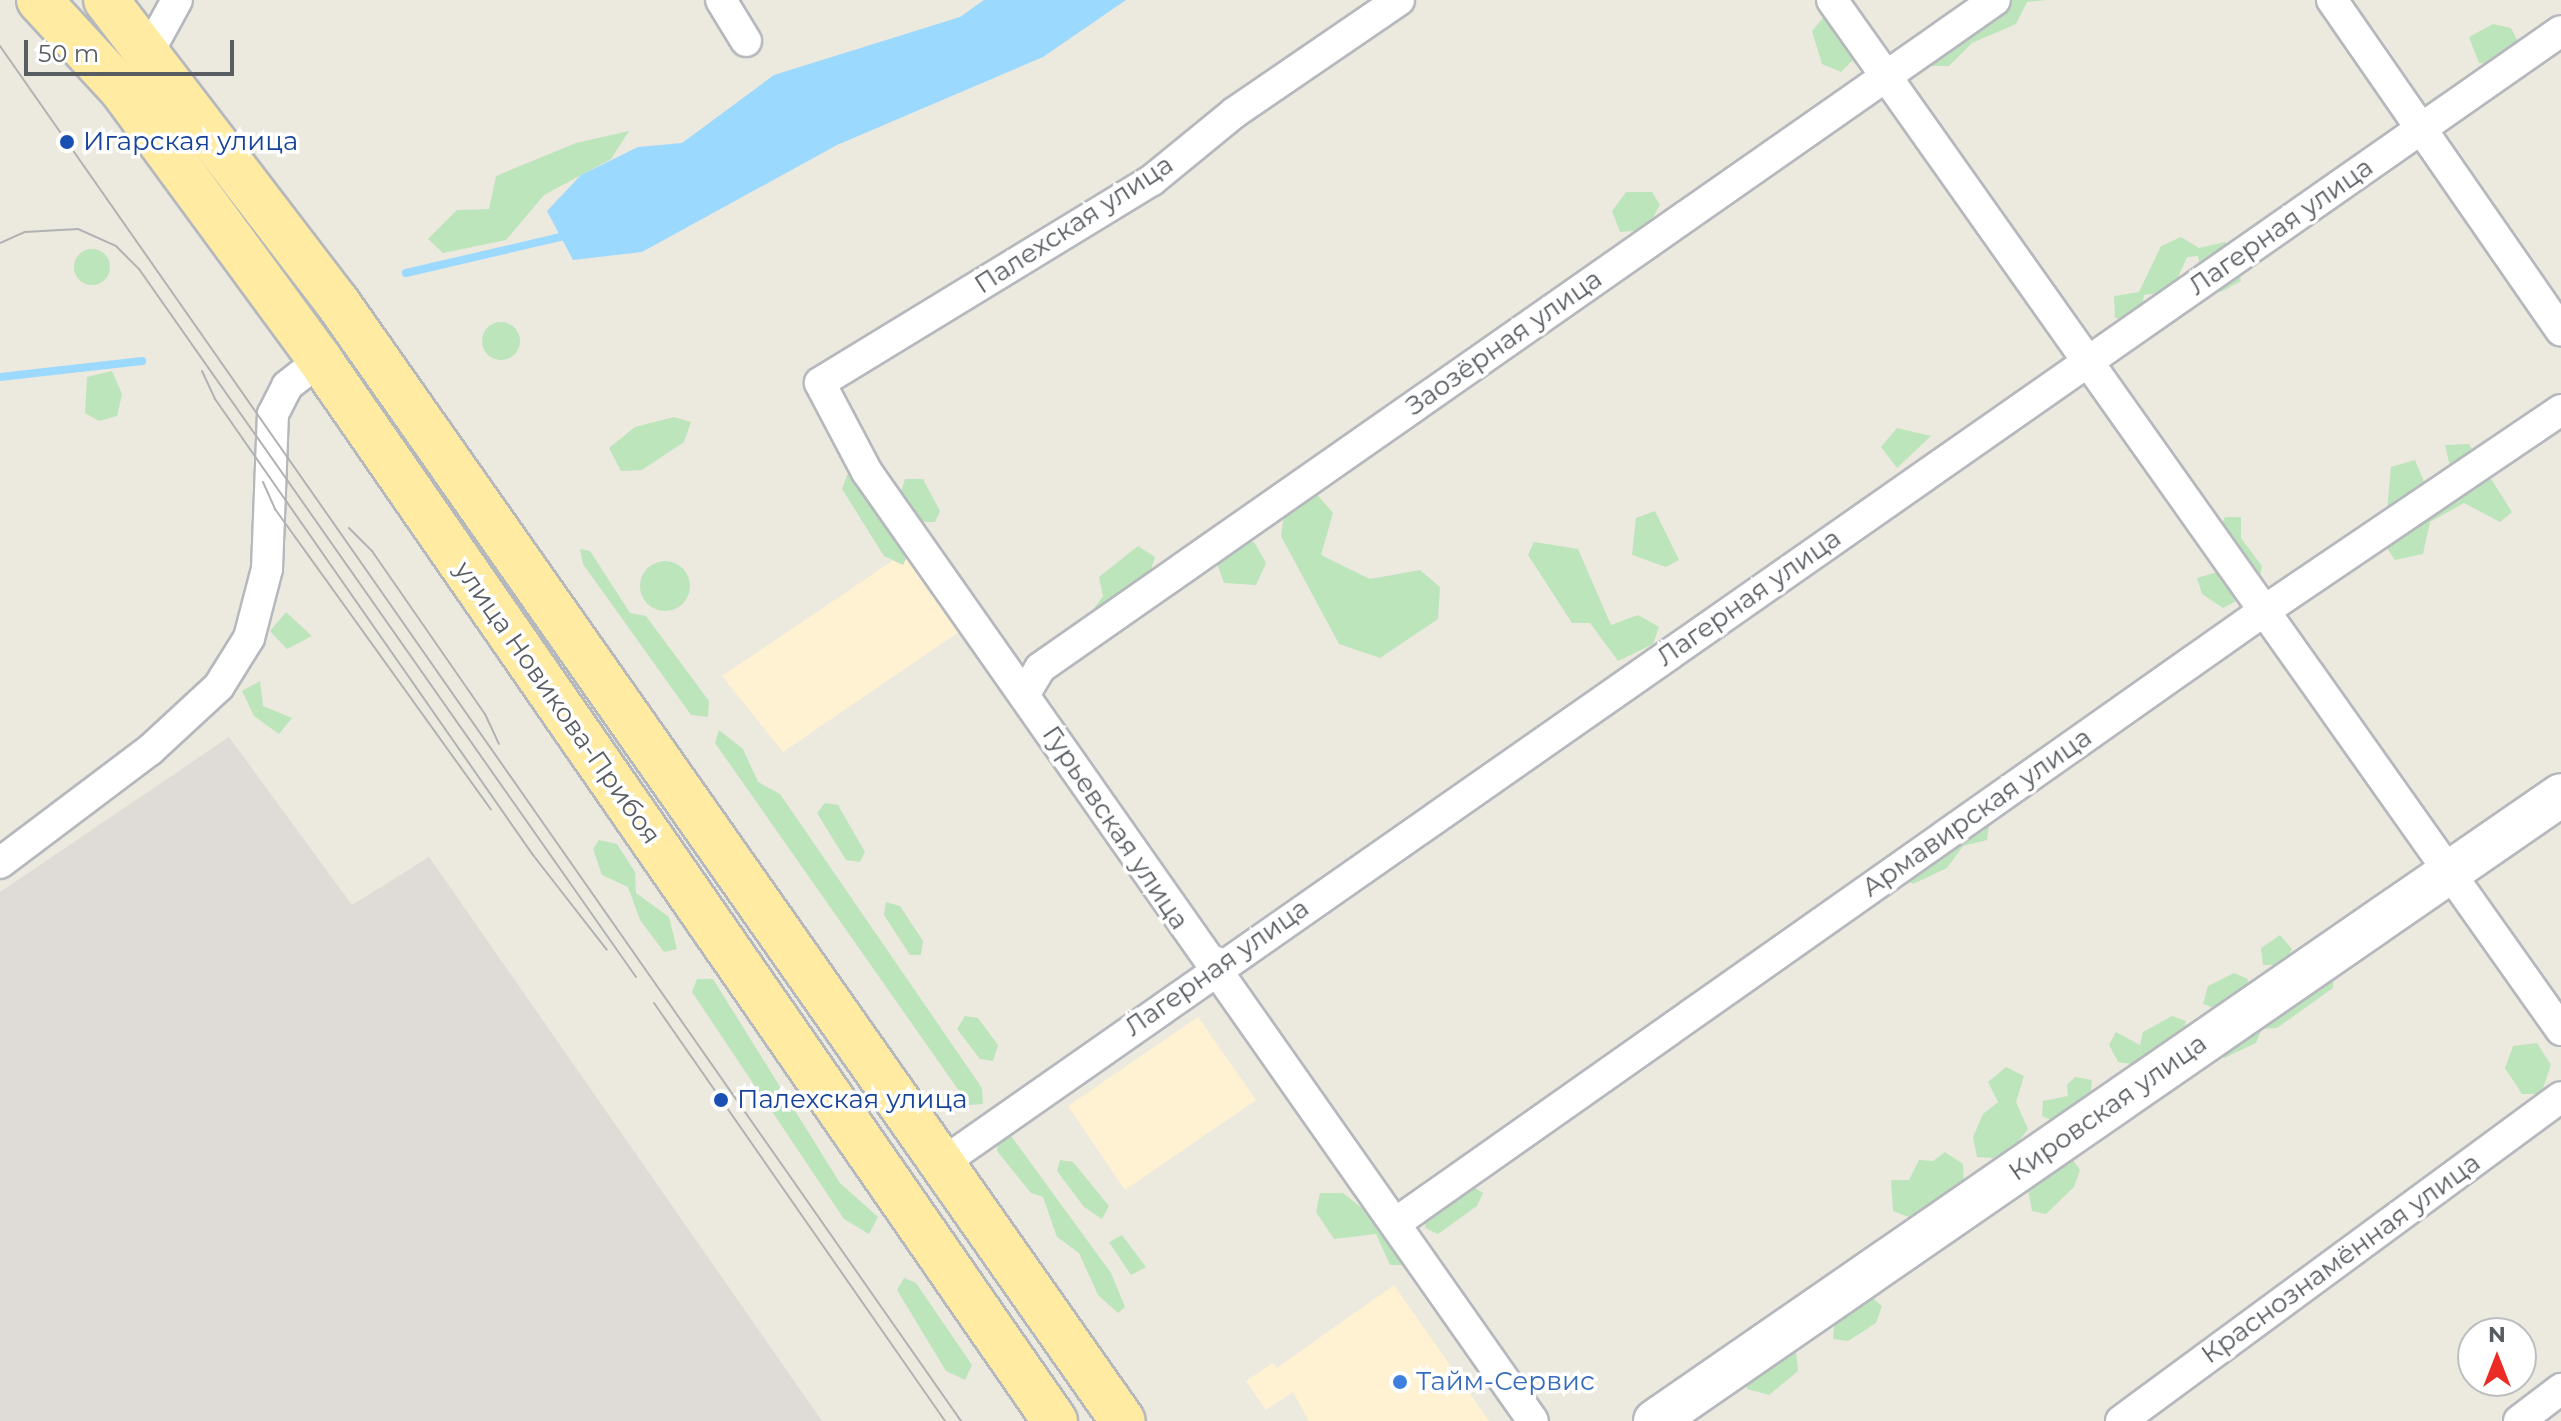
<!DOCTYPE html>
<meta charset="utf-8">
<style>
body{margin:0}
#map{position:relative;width:2561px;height:1421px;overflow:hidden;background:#ece9df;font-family:Montserrat,sans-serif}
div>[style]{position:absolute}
.commercial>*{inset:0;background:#fef2d2}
.industrial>*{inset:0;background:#dfdcd7}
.green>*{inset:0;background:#bde5bb}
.round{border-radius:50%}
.water>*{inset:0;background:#9cd9ff}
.stream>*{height:8px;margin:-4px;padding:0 4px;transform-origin:4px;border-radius:4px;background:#9cd9ff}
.roads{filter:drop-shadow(2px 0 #b5b8bd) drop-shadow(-2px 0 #b5b8bd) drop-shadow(0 2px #b5b8bd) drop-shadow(0 -2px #b5b8bd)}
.street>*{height:30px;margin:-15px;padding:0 15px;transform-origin:15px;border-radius:15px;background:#fff}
.secondary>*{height:42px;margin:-21px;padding:0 21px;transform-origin:21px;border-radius:21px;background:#fff}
.primary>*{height:44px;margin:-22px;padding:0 22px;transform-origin:22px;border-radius:22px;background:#ffeba1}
.tram>*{height:2px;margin:-1px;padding:0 1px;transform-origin:1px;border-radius:1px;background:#b1b2b2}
.dots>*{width:22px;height:22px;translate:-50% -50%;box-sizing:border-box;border:4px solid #fff;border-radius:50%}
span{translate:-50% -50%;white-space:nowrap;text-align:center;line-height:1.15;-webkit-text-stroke:7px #fff;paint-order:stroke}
.transit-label{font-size:26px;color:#164399}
.left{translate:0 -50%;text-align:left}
.street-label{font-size:26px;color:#585d61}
.shop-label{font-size:26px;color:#366cbe}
.north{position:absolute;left:2457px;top:1317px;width:80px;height:80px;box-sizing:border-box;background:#fff;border:2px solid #bcbec0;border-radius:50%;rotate:0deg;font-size:22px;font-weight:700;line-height:32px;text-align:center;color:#585d61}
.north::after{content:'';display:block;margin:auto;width:28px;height:36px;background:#eb2c26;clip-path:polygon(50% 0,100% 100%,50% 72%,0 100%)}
.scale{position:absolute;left:24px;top:40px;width:210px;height:36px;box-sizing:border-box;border:4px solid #585d61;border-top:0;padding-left:10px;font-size:24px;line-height:28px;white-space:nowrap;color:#585d61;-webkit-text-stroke:6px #fff;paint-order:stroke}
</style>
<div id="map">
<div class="commercial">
<i style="clip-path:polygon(907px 551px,963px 629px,783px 752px,722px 676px)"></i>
<i style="clip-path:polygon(1198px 1017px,1256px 1100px,1125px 1190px,1068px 1106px)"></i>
<i style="clip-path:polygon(1394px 1285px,1489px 1421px,1309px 1421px,1293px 1392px,1266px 1410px,1246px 1381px,1273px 1363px,1277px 1368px)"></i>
</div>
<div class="industrial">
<i style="clip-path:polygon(229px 737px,352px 905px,429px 857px,822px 1421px,0 1421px,0 892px)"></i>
</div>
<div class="green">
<i style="clip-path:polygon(2002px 0,2047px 0,2027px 2px,2016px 24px,1972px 43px,1949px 66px,1932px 66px,1937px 48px)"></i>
<i style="clip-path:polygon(1823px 18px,1851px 31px,1859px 54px,1841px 72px,1822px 64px,1812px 31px)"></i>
<i style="clip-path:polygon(2493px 24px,2511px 28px,2521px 47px,2508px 65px,2479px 63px,2469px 37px)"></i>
<i style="clip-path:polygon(629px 131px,611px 159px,544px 195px,506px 240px,443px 253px,428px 239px,457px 210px,489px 209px,496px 176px,576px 143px)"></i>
<i style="clip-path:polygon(1626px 192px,1652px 192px,1660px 205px,1646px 230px,1620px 232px,1612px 211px)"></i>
<i style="clip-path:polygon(2181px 237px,2199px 248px,2225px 242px,2236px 254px,2241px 281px,2221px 292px,2203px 281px,2198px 256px,2187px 257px,2172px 291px,2144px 295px,2140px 321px,2115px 318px,2114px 296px,2139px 292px,2161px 246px)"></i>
<i class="round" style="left:74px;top:249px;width:36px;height:36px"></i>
<i class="round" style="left:482px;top:322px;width:38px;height:38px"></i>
<i style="clip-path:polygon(112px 371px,122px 394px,117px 416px,99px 421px,85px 413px,87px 377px)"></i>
<i style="clip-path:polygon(674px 417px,691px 422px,684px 442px,642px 470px,621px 471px,609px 448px,635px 427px)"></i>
<i style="clip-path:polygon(1897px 428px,1931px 436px,1897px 468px,1881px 447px)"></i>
<i style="clip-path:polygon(2469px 444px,2512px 512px,2500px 522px,2464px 503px,2430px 522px,2423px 554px,2395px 560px,2384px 544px,2391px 467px,2415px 460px,2425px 484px,2450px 467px,2445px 445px)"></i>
<i style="clip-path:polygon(847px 475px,861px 475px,887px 526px,913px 544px,903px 565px,884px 556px,842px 489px)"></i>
<i style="clip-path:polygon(905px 479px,923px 479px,940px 511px,935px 522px,923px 522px,901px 491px)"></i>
<i style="clip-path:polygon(1313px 490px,1333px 513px,1321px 555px,1370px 579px,1420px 570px,1440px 587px,1438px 619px,1380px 658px,1339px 644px,1281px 536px,1284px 516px)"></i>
<i style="clip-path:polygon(1655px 511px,1679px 560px,1666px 567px,1632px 555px,1636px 518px)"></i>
<i style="clip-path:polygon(2225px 517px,2241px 517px,2241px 538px,2262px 566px,2258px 589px,2223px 608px,2202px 594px,2197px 578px,2227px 569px,2216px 537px)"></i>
<i style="clip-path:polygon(1233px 540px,1254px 542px,1266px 563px,1256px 585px,1224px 583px,1214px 555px)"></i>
<i style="clip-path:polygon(1534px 542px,1578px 549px,1611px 625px,1638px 615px,1659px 627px,1653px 644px,1618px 661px,1590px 623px,1572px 623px,1528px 555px)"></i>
<i style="clip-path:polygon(1138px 546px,1155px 557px,1147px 582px,1106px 641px,1085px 621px,1103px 596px,1099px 577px)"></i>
<i style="clip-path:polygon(580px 549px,590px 551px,630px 613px,646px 616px,709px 701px,708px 717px,691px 715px,583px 564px)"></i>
<i class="round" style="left:640px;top:561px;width:50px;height:50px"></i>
<i style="clip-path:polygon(286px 612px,312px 636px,287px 649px,270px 631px)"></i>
<i style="clip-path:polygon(260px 681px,263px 706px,292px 718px,279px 734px,254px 716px,242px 691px)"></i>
<i style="clip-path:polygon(719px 730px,743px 749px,758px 782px,780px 794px,982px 1088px,983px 1104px,969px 1105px,715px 743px)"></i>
<i style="clip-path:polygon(825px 803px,838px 805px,865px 852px,860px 862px,846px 860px,817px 813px)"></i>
<i style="clip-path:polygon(1990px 819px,1987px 840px,1963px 846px,1947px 868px,1913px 884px,1901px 877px)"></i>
<i style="clip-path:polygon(599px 840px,617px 844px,635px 872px,636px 893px,669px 917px,677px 949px,664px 952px,640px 920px,628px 887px,602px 875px,593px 849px)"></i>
<i style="clip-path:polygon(886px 902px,900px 906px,923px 941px,921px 955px,910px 955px,884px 915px)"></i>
<i style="clip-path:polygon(2280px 935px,2292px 949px,2283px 965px,2263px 965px,2261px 948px)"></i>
<i style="clip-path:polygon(2334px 972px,2333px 988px,2277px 1028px,2262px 1029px,2256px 1043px,2224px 1058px,2212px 1050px)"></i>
<i style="clip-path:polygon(2234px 973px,2248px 979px,2247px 995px,2222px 1011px,2203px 1004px,2208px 986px)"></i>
<i style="clip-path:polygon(697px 979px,713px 979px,840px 1183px,878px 1217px,869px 1234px,844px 1219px,692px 992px)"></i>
<i style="clip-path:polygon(965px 1016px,978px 1018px,998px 1045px,993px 1061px,980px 1059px,957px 1029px)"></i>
<i style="clip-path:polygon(2172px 1016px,2186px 1021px,2180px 1041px,2138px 1065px,2118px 1062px,2109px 1045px,2116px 1032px,2140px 1045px,2143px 1032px)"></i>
<i style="clip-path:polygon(2537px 1043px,2551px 1065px,2541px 1094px,2522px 1094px,2505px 1068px,2513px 1046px)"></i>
<i style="clip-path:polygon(2006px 1067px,2024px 1076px,2016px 1102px,2028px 1129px,2005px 1159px,1977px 1157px,1973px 1137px,1983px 1114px,1998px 1102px,1988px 1082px)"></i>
<i style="clip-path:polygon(2075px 1077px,2092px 1080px,2090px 1100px,2055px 1122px,2042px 1116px,2043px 1101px,2068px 1096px,2067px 1085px)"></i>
<i style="clip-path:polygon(1011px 1136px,1111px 1273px,1125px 1307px,1118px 1313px,1098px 1295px,1079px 1253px,1057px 1237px,1043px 1197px,1031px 1193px,997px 1151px,999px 1137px)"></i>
<i style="clip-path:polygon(1945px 1152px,1963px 1164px,1964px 1185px,1914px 1219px,1893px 1211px,1891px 1180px,1909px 1180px,1919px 1160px,1933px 1161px)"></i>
<i style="clip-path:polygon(2071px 1157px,2080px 1170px,2074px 1187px,2046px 1214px,2032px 1211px,2027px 1184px)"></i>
<i style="clip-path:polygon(1060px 1160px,1073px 1162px,1109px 1206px,1102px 1219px,1084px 1207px,1057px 1171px)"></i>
<i style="clip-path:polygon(1467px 1183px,1483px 1193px,1477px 1206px,1438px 1234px,1425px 1228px,1426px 1210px)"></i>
<i style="clip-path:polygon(1320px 1193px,1343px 1193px,1388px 1229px,1409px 1265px,1390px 1265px,1376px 1234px,1334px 1239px,1316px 1212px)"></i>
<i style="clip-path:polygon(1122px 1235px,1146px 1267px,1131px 1275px,1109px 1242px)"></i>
<i style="clip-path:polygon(904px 1278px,916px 1283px,972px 1365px,965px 1380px,946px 1371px,897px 1290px)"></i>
<i style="clip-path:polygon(1869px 1295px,1882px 1306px,1876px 1323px,1848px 1341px,1833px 1339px,1835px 1319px)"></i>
<i style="clip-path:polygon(1783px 1344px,1796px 1351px,1798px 1371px,1769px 1395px,1747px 1389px,1747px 1368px)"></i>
</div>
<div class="water">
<i style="clip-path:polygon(984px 0,1126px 0,1043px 57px,837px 145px,642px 252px,573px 260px,547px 211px,581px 175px,638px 147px,682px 143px,774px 75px,960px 17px)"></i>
</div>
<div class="stream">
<i style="left:406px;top:273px;width:159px;rotate:-13.1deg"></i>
<i style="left:0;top:377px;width:143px;rotate:-6.4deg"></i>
</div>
<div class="roads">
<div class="street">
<i style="left:721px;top:0;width:48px;rotate:58.6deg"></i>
<i style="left:1399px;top:0;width:200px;rotate:145.6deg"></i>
<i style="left:1234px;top:113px;width:106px;rotate:140.7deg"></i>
<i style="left:1152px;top:180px;width:389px;rotate:148.6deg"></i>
<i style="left:820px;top:383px;width:101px;rotate:62.2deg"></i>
<i style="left:867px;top:472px;width:1159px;rotate:54.94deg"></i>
<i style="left:1832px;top:0;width:1262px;rotate:54.71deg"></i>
<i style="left:2332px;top:0;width:402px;rotate:55.3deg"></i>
<i style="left:148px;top:53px;width:60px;rotate:-61.3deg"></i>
<i style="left:1024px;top:695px;width:31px;rotate:-59deg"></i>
<i style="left:1040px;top:668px;width:1165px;rotate:-34.97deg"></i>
<i style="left:0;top:863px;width:188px;rotate:-37deg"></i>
<i style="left:150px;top:750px;width:94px;rotate:-42.8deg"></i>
<i style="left:219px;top:686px;width:57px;rotate:-58deg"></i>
<i style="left:249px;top:638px;width:71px;rotate:-75.4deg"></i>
<i style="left:267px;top:569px;width:155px;rotate:-87.8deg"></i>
<i style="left:273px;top:414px;width:31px;rotate:-63deg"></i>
<i style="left:287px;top:386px;width:42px;rotate:-38.2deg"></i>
<i style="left:938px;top:1166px;width:1980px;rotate:-34.97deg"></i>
<i style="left:1397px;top:1222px;width:1057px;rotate:-35.18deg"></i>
<i style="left:2261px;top:613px;width:362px;rotate:-34.1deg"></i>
<i style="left:2121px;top:1421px;width:546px;rotate:-36.37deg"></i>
<i style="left:2519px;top:1421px;width:53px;rotate:-37.3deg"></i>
</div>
<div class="secondary">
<i style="left:1655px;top:1421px;width:1101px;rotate:-34.64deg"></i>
</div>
<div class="primary">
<i style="left:39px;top:0;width:122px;rotate:47.3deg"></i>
<i style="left:122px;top:90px;width:335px;rotate:53.7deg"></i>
<i style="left:320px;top:360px;width:1291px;rotate:55.29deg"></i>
<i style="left:106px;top:0;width:380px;rotate:52.6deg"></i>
<i style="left:337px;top:302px;width:1367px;rotate:54.92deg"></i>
</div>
</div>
<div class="tram">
<i style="left:0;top:46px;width:1678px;rotate:55.05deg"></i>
<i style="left:0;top:243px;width:27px;rotate:-24deg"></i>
<i style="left:25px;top:232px;width:53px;rotate:-3.2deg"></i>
<i style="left:78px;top:229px;width:42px;rotate:24.1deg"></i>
<i style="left:116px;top:246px;width:33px;rotate:45deg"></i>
<i style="left:139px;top:269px;width:865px;rotate:54.93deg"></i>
<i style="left:202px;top:371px;width:31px;rotate:65deg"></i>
<i style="left:215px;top:399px;width:556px;rotate:55.11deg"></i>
<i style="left:533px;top:855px;width:120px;rotate:52.1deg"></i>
<i style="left:263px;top:482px;width:30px;rotate:66deg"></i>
<i style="left:275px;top:509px;width:370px;rotate:54.3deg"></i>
<i style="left:349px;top:528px;width:33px;rotate:45deg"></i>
<i style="left:372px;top:551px;width:198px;rotate:55.3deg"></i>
<i style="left:485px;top:714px;width:33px;rotate:65deg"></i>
<i style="left:654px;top:1003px;width:509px;rotate:55.16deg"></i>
</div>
<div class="dots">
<i style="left:67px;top:142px;background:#1a4fb4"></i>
<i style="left:721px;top:1100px;background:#1a4fb4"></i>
<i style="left:1400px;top:1382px;background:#3f7fe0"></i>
</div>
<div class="transit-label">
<span class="left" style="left:83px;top:142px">Игарская улица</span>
<span class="left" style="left:737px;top:1100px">Палехская улица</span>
</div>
<div class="street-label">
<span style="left:1074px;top:225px;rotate:-33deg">Палехская улица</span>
<span style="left:2281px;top:227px;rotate:-35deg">Лагерная улица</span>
<span style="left:1504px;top:343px;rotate:-35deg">Заозёрная улица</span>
<span style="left:1749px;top:598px;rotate:-35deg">Лагерная улица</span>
<span style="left:557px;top:703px;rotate:55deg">улица Новикова-Прибоя</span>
<span style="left:1977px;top:813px;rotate:-35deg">Армавирская улица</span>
<span style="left:1115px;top:828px;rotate:56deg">Гурьевская улица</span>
<span style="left:1217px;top:968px;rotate:-35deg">Лагерная улица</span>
<span style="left:2108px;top:1108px;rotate:-35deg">Кировская улица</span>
<span style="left:2341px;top:1259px;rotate:-36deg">Краснознамённая улица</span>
</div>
<div class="shop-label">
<span class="left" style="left:1416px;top:1382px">Тайм-Сервис</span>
</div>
<div class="north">N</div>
<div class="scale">50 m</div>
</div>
